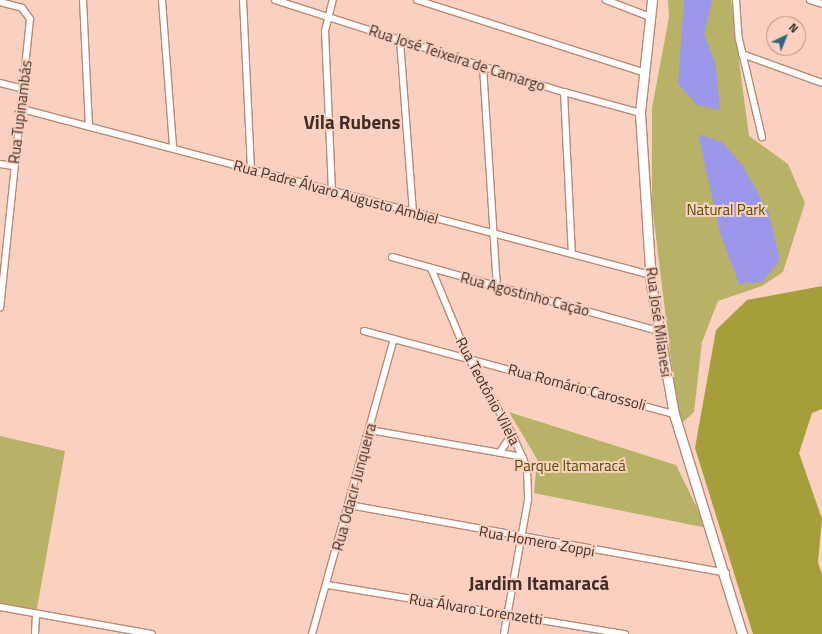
<!DOCTYPE html>
<meta charset="utf-8">
<style>
body{margin:0}
#map{position:relative;width:822px;height:634px;overflow:hidden;background:#fad1c0;font-family:"Titillium Web",sans-serif}
div>[style]{position:absolute}
.green>*{inset:0;background:#b8b267}
.forest>*{inset:0;background:#a69d3b}
.water>*{inset:0;background:#9b98eb}
.roads{filter:drop-shadow(1px 0 #b88975) drop-shadow(-1px 0 #b88975) drop-shadow(0 1px #b88975) drop-shadow(0 -1px #b88975)}
.street>*{height:6px;margin:-3px;padding:0 3px;transform-origin:3px;border-radius:3px;background:#fff}
.secondary>*{height:9px;margin:-4.5px;padding:0 4.5px;transform-origin:4.5px;border-radius:4.5px;background:#fff}
span{translate:-50% -50%;white-space:nowrap;text-align:center;line-height:1.15;-webkit-text-stroke:4px #fad1c0;paint-order:stroke}
.street-label{font-size:15px;color:#402d25}
.park-label{font-size:15px;color:#544e00}
.district-label{font-size:19px;color:#402d25;font-weight:700}
.north{position:absolute;left:766px;top:16px;width:40px;height:40px;box-sizing:border-box;background:#fad1c0;border:1px solid #b08f82;border-radius:50%;rotate:43deg;font-size:11px;font-weight:700;line-height:16px;text-align:center;color:#402d25}
.north::after{content:'';display:block;margin:auto;width:14px;height:18px;background:#2b697f;clip-path:polygon(50% 0,100% 100%,50% 72%,0 100%)}
</style>
<div id="map">
<div class="green">
<i style="clip-path:polygon(668px 0,731px 0,749px 136px,788px 164px,805px 203px,783px 272px,762px 286px,718px 301px,702px 342px,694px 412px,679px 426px,652px 204px,652px 108px,669px 17px)"></i>
<i style="clip-path:polygon(509px 412px,676px 465px,707px 528px,534px 493px,537px 459px)"></i>
<i style="clip-path:polygon(0 436px,65px 451px,36px 614px,0 608px)"></i>
</div>
<div class="forest">
<i style="clip-path:polygon(822px 286px,822px 409px,812px 413px,799px 453px,822px 519px,818px 562px,822px 575px,822px 634px,753px 634px,695px 448px,716px 330px,747px 300px)"></i>
</div>
<div class="water">
<i style="clip-path:polygon(684px 0,712px 0,704px 34px,716px 66px,720px 110px,697px 105px,678px 84px)"></i>
<i style="clip-path:polygon(698px 134px,722px 142px,743px 166px,769px 213px,780px 260px,762px 282px,739px 284px,720px 233px)"></i>
</div>
<div class="roads">
<div class="street">
<i style="left:83px;top:0;width:126px;rotate:87.3deg"></i>
<i style="left:162px;top:0;width:148px;rotate:85.7deg"></i>
<i style="left:243px;top:0;width:169px;rotate:87.3deg"></i>
<i style="left:275px;top:0;width:303px;rotate:17.7deg"></i>
<i style="left:564px;top:92px;width:79px;rotate:15.4deg"></i>
<i style="left:417px;top:0;width:237px;rotate:17.7deg"></i>
<i style="left:606px;top:0;width:47px;rotate:21.1deg"></i>
<i style="left:736px;top:0;width:39px;rotate:86deg"></i>
<i style="left:739px;top:39px;width:101px;rotate:76.8deg"></i>
<i style="left:810px;top:0;width:13px;rotate:18deg"></i>
<i style="left:0;top:2px;width:23px;rotate:15deg"></i>
<i style="left:22px;top:8px;width:14px;rotate:54deg"></i>
<i style="left:30px;top:19px;width:290px;rotate:95.9deg"></i>
<i style="left:400px;top:40px;width:173px;rotate:85.7deg"></i>
<i style="left:742px;top:54px;width:85px;rotate:19.9deg"></i>
<i style="left:483px;top:66px;width:220px;rotate:86.4deg"></i>
<i style="left:0;top:83px;width:25px;rotate:14deg"></i>
<i style="left:564px;top:92px;width:162px;rotate:87.2deg"></i>
<i style="left:22px;top:109px;width:651px;rotate:14.78deg"></i>
<i style="left:0;top:164px;width:13px;rotate:9deg"></i>
<i style="left:332px;top:191px;width:160px;rotate:-92.5deg"></i>
<i style="left:325px;top:31px;width:32px;rotate:-76deg"></i>
<i style="left:392px;top:257px;width:277px;rotate:15.5deg"></i>
<i style="left:431px;top:268px;width:96px;rotate:67.4deg"></i>
<i style="left:468px;top:357px;width:89px;rotate:60.3deg"></i>
<i style="left:512px;top:434px;width:37px;rotate:66deg"></i>
<i style="left:527px;top:468px;width:32px;rotate:88deg"></i>
<i style="left:528px;top:500px;width:136px;rotate:100.2deg"></i>
<i style="left:364px;top:331px;width:321px;rotate:15deg"></i>
<i style="left:370px;top:430px;width:155px;rotate:10deg"></i>
<i style="left:500px;top:452px;width:22px;rotate:-56deg"></i>
<i style="left:349px;top:505px;width:383px;rotate:10.2deg"></i>
<i style="left:328px;top:585px;width:301px;rotate:9.4deg"></i>
<i style="left:0;top:607px;width:154px;rotate:10.1deg"></i>
<i style="left:35px;top:634px;width:20px;rotate:-87deg"></i>
<i style="left:312px;top:634px;width:306px;rotate:-74.5deg"></i>
</div>
<div class="secondary">
<i style="left:652px;top:0;width:114px;rotate:96.1deg"></i>
<i style="left:640px;top:113px;width:171px;rotate:86.3deg"></i>
<i style="left:651px;top:284px;width:132px;rotate:80deg"></i>
<i style="left:674px;top:414px;width:230px;rotate:72.8deg"></i>
</div>
</div>
<div class="street-label">
<span style="left:457px;top:58px;rotate:18deg">Rua José Teixeira de Camargo</span>
<span style="left:20px;top:112px;rotate:-83deg">Rua Tupinambás</span>
<span style="left:336px;top:192px;rotate:15deg">Rua Padre Álvaro Augusto Ambiel</span>
<span style="left:525px;top:294px;rotate:15deg">Rua Agostinho Cação</span>
<span style="left:659px;top:322px;rotate:82deg">Rua José Milanesi</span>
<span style="left:577px;top:387px;rotate:15deg">Rua Romário Carossoli</span>
<span style="left:488px;top:391px;rotate:62deg">Rua Teotônio Vilela</span>
<span style="left:354px;top:487px;rotate:-75deg">Rua Odacir Junqueira</span>
<span style="left:537px;top:541px;rotate:10deg">Rua Homero Zoppi</span>
<span style="left:476px;top:609px;rotate:9deg">Rua Álvaro Lorenzetti</span>
</div>
<div class="park-label">
<span style="left:726px;top:210px">Natural Park</span>
<span style="left:570px;top:466px">Parque Itamaracá</span>
</div>
<div class="district-label">
<span style="left:352px;top:122px">Vila Rubens</span>
<span style="left:539px;top:583px">Jardim Itamaracá</span>
</div>
<div class="north">N</div>
</div>
